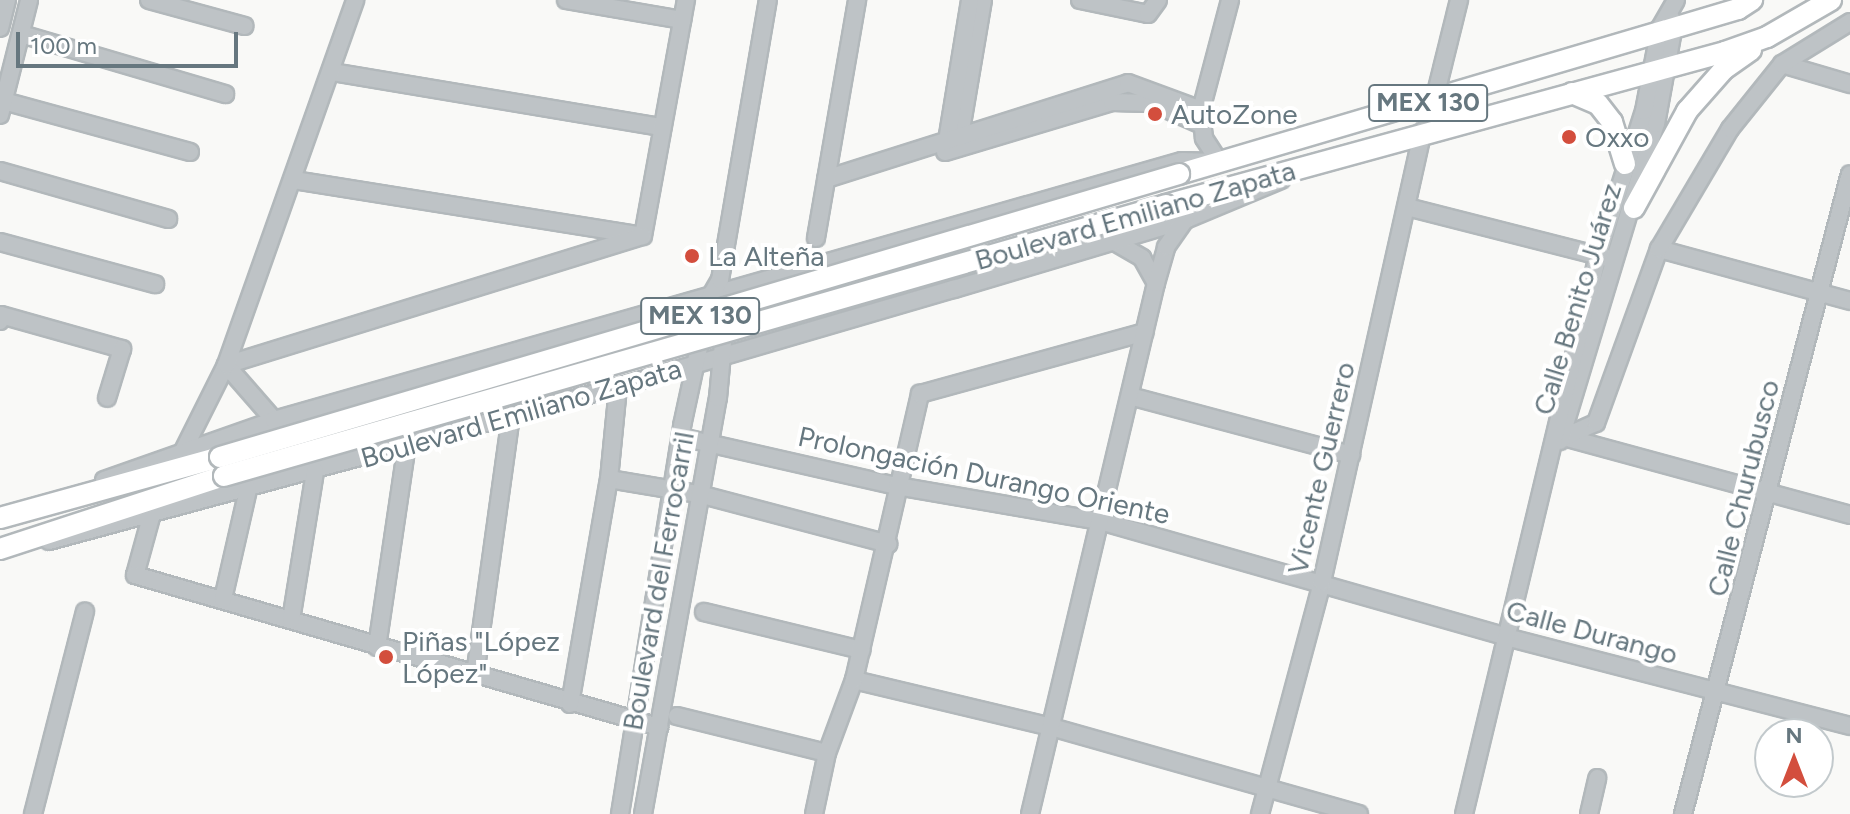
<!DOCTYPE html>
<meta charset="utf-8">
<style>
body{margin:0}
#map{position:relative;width:1850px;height:814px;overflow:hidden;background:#f9f9f7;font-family:Figtree,sans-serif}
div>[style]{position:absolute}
.roads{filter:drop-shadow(2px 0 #b2b8bb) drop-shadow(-2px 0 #b2b8bb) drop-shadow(0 2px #b2b8bb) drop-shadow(0 -2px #b2b8bb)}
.minor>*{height:16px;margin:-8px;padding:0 8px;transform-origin:8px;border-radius:8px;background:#bec3c6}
.major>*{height:20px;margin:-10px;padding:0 10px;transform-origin:10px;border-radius:10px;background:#fff}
.bridges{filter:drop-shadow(2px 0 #b2b8bb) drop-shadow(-2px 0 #b2b8bb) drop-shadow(0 2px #b2b8bb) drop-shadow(0 -2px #b2b8bb)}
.major-bridge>*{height:20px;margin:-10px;padding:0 10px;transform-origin:10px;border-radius:10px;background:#fff}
.dots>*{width:22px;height:22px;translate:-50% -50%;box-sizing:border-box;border:4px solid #fff;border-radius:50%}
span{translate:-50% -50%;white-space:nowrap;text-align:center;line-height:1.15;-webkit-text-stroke:8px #fff;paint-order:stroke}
.shield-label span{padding:2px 6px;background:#fff;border:2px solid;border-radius:6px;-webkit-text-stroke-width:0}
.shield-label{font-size:26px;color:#66777f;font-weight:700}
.poi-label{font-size:28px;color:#66777f}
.left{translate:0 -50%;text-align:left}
.street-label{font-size:28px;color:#66777f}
.north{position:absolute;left:1754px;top:718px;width:80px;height:80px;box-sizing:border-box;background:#fff;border:2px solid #c2c9cc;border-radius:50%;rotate:0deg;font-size:22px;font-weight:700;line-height:32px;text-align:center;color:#66777f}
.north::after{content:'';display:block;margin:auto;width:28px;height:36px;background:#d34e3d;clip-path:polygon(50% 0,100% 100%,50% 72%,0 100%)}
.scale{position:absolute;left:16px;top:32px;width:222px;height:36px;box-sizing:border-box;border:4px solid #66777f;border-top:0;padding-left:10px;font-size:24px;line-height:28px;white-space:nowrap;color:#66777f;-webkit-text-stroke:6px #fff;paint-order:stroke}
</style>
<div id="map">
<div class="roads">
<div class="minor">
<i style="left:149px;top:0;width:99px;rotate:15.2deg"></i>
<i style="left:566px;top:0;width:118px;rotate:9.8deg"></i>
<i style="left:1080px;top:0;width:69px;rotate:11.6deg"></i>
<i style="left:1148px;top:14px;width:17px;rotate:-54deg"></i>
<i style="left:0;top:28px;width:29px;rotate:-76deg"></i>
<i style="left:21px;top:34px;width:213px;rotate:16.4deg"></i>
<i style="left:1782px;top:64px;width:71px;rotate:16.4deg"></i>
<i style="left:332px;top:72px;width:335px;rotate:9.5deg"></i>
<i style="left:0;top:100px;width:197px;rotate:15.3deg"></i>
<i style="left:1434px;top:101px;width:104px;rotate:-76.1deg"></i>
<i style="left:0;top:115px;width:119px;rotate:-75.8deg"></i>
<i style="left:959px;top:142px;width:144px;rotate:-80.4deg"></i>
<i style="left:946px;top:147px;width:149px;rotate:-80.7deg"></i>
<i style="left:945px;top:152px;width:174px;rotate:-16.7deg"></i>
<i style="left:1112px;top:102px;width:40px;rotate:1.4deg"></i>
<i style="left:1152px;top:103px;width:52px;rotate:23.6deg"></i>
<i style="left:1220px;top:163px;width:30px;rotate:-123deg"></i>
<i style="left:1204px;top:138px;width:28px;rotate:-96deg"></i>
<i style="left:1201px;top:110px;width:114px;rotate:-75.2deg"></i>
<i style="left:0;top:171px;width:175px;rotate:15.9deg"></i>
<i style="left:826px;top:179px;width:317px;rotate:-17.6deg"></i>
<i style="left:1128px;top:83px;width:78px;rotate:20.3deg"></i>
<i style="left:294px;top:180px;width:347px;rotate:9.1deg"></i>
<i style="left:1407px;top:207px;width:206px;rotate:14.3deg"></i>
<i style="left:643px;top:236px;width:240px;rotate:-79.7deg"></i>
<i style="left:816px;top:238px;width:242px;rotate:-80.2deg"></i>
<i style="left:1113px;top:241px;width:34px;rotate:30deg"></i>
<i style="left:1142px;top:258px;width:29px;rotate:61deg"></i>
<i style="left:0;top:242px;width:161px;rotate:15.2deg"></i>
<i style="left:1659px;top:249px;width:198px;rotate:15.2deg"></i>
<i style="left:0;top:321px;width:6px;rotate:-81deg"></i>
<i style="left:1px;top:315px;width:126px;rotate:15.7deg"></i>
<i style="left:122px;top:349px;width:51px;rotate:107deg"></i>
<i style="left:226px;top:365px;width:436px;rotate:-17.2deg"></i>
<i style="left:226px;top:365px;width:73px;rotate:48.9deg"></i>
<i style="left:1130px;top:396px;width:229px;rotate:14.9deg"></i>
<i style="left:1560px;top:436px;width:301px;rotate:15.2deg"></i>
<i style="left:681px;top:437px;width:221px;rotate:12.8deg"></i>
<i style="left:897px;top:486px;width:206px;rotate:9.8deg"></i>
<i style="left:1100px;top:521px;width:426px;rotate:15.9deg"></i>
<i style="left:1510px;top:638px;width:351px;rotate:14.5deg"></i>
<i style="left:1564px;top:437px;width:35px;rotate:-24deg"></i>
<i style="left:1596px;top:423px;width:185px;rotate:-70.1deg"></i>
<i style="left:1659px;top:249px;width:139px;rotate:-59.4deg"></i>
<i style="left:1730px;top:129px;width:83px;rotate:-51.3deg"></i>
<i style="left:1782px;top:64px;width:80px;rotate:-31.7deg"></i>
<i style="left:1560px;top:441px;width:331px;rotate:-73.2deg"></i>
<i style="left:1656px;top:124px;width:101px;rotate:-79.7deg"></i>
<i style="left:1674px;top:25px;width:8px;rotate:-113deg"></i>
<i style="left:183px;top:451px;width:96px;rotate:-63.4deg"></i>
<i style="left:226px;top:365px;width:387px;rotate:-70.5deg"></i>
<i style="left:609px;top:479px;width:91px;rotate:9.5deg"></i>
<i style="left:699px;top:494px;width:196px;rotate:14.8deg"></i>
<i style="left:104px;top:480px;width:180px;rotate:-19.4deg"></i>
<i style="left:274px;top:420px;width:944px;rotate:-15.92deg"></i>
<i style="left:1182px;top:161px;width:24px;rotate:2deg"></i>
<i style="left:151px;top:517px;width:60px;rotate:105.4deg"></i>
<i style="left:135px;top:575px;width:546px;rotate:16.18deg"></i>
<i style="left:49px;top:541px;width:589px;rotate:-15.14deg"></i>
<i style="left:618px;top:387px;width:350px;rotate:-16.3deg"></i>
<i style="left:954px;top:289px;width:241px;rotate:-16.6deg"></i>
<i style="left:1185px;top:220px;width:104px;rotate:-22.6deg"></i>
<i style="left:223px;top:599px;width:112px;rotate:-77.1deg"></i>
<i style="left:704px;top:612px;width:162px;rotate:13.6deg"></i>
<i style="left:291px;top:620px;width:151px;rotate:-80.8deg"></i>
<i style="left:377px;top:647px;width:204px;rotate:-81.6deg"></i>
<i style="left:475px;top:675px;width:261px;rotate:-82.1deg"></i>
<i style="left:854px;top:680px;width:203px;rotate:13.4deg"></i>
<i style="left:1051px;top:727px;width:320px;rotate:15.8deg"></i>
<i style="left:570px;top:704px;width:228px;rotate:-80.2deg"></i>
<i style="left:609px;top:479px;width:92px;rotate:-84.4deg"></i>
<i style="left:677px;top:716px;width:154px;rotate:13.9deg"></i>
<i style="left:33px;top:814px;width:209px;rotate:-75.6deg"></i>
<i style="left:620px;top:814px;width:393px;rotate:-80.9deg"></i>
<i style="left:682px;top:426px;width:132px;rotate:-77.8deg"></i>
<i style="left:710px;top:297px;width:20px;rotate:-60deg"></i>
<i style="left:720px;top:280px;width:284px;rotate:-80.3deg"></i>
<i style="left:643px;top:814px;width:423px;rotate:-79.8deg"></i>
<i style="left:718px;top:398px;width:99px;rotate:-84.8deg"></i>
<i style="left:814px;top:814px;width:62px;rotate:-78deg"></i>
<i style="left:827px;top:753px;width:78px;rotate:-69.7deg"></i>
<i style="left:854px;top:680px;width:294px;rotate:-77deg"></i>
<i style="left:920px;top:394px;width:233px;rotate:-15.4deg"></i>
<i style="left:1030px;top:814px;width:546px;rotate:-76.65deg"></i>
<i style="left:1156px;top:283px;width:37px;rotate:-74deg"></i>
<i style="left:1166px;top:247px;width:33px;rotate:-55deg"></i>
<i style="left:1260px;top:814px;width:240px;rotate:-75deg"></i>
<i style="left:1322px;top:582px;width:462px;rotate:-77.4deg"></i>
<i style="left:1464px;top:814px;width:575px;rotate:-76.52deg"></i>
<i style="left:1598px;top:255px;width:151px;rotate:-72.3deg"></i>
<i style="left:1644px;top:111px;width:85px;rotate:-79.1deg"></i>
<i style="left:1660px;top:28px;width:32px;rotate:-60deg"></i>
<i style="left:1589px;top:814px;width:37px;rotate:-77deg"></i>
<i style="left:1683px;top:814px;width:661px;rotate:-75.38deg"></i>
</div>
<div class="major">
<i style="left:1572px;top:93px;width:28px;rotate:23deg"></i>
<i style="left:1598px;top:104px;width:23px;rotate:52deg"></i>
<i style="left:1612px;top:122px;width:44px;rotate:72.8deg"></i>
<i style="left:1179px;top:174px;width:583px;rotate:-16.45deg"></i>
<i style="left:1738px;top:9px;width:17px;rotate:-33deg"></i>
<i style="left:1166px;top:205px;width:580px;rotate:-15.31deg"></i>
<i style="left:1725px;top:52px;width:45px;rotate:-19.7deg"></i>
<i style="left:1767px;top:37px;width:74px;rotate:-30deg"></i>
<i style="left:1634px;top:208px;width:111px;rotate:-61.3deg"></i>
<i style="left:1687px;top:111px;width:56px;rotate:-48.6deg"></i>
<i style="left:1724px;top:69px;width:33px;rotate:-35deg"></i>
<i style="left:0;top:518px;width:228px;rotate:-15.5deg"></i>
<i style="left:0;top:549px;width:236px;rotate:-18.1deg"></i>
</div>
</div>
<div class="bridges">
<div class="major-bridge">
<i style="left:220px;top:457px;width:1000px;rotate:-16.44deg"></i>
<i style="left:224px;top:476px;width:980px;rotate:-16.05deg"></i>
</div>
</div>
<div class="dots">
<i style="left:1155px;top:114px;background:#d34e3d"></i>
<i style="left:1569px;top:137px;background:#d34e3d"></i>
<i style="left:692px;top:256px;background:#d34e3d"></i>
<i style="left:386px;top:657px;background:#d34e3d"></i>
</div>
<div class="shield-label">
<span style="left:1428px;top:103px">MEX 130</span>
<span style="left:700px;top:316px">MEX 130</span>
</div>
<div class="poi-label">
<span class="left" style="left:1171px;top:114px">AutoZone</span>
<span class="left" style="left:1585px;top:137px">Oxxo</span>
<span class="left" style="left:708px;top:256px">La Alteña</span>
<span class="left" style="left:402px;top:657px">Piñas "López<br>López"</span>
</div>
<div class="street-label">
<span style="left:1135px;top:215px;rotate:-16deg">Boulevard Emiliano Zapata</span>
<span style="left:1577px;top:299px;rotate:-73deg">Calle Benito Juárez</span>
<span style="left:521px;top:413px;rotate:-16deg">Boulevard Emiliano Zapata</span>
<span style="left:1321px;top:468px;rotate:-77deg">Vicente Guerrero</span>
<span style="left:984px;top:475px;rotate:12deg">Prolongación Durango Oriente</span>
<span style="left:1743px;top:488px;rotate:-76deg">Calle Churubusco</span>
<span style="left:658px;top:581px;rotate:-80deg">Boulevard del Ferrocarril</span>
<span style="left:1592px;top:632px;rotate:15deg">Calle Durango</span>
</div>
<div class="north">N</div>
<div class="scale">100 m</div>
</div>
